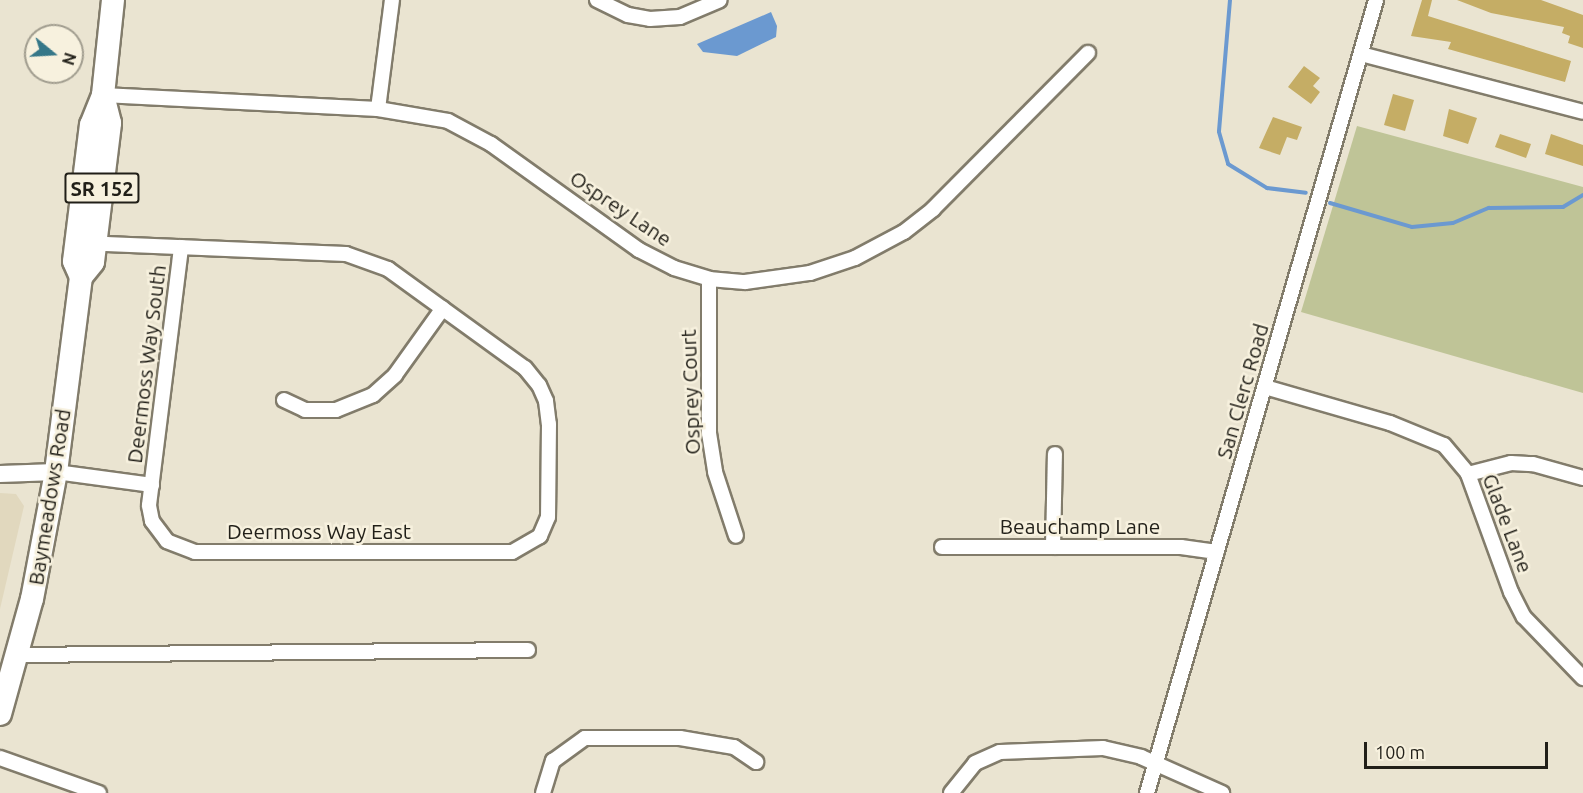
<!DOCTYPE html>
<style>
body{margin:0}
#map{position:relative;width:1583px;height:793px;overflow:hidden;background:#eae4d1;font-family:Ubuntu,sans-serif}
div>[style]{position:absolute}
.built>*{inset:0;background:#e1d8be}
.green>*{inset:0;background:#bfc497}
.water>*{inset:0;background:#6b99d0}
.stream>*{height:4px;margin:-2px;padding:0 2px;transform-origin:2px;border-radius:2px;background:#6b99d0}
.building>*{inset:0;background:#c5ad65}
.roads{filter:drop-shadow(2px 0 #827c6b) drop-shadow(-2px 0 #827c6b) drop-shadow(0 2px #827c6b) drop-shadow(0 -2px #827c6b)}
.minor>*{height:14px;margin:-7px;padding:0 7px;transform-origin:7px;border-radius:7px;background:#fff}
.tertiary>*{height:16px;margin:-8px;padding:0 8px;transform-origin:8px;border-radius:8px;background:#fff}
.primary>*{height:22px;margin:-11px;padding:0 11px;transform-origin:11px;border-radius:11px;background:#fff}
span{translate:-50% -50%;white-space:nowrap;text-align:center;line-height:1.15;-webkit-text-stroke:5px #f7f1de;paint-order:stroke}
.shield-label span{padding:2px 4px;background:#f7f1de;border:2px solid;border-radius:4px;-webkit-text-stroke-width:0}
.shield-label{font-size:20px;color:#211f18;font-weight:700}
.street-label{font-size:21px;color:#211f18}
.north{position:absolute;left:24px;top:24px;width:60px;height:60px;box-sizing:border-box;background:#f7f1de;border:2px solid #a19d8f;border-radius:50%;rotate:108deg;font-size:16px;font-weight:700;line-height:24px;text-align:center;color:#211f18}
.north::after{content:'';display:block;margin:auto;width:21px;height:27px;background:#357788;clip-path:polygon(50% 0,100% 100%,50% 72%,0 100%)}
.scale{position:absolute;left:1364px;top:742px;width:184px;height:27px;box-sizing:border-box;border:3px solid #211f18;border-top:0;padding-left:8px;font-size:18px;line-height:21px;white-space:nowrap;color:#211f18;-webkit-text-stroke:4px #f7f1de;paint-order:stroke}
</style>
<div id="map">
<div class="built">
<i style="clip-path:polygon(0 493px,16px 494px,24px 506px,0 609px)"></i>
</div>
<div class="green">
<i style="clip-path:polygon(1357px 126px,1583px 187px,1583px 393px,1301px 312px)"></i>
</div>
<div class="water">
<i style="clip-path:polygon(771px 12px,777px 26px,776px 37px,737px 56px,703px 52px,697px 44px)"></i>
</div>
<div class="stream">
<i style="left:1230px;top:0;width:132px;rotate:94.8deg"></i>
<i style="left:1219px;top:132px;width:33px;rotate:74deg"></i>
<i style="left:1228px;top:164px;width:46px;rotate:31.6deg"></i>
<i style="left:1267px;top:188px;width:39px;rotate:7deg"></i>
<i style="left:1330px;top:203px;width:85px;rotate:16.3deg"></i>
<i style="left:1412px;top:227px;width:41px;rotate:-5.6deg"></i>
<i style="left:1453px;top:223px;width:39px;rotate:-23deg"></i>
<i style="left:1489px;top:208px;width:74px;rotate:-0.8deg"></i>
<i style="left:1563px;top:207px;width:23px;rotate:-31deg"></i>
</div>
<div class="building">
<i style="clip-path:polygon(1422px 0,1432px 0,1428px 16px,1571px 61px,1565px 82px,1448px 49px,1451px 42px,1411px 36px)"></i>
<i style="clip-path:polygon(1457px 0,1541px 0,1583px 15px,1583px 48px,1568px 43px,1570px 36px,1562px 33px,1564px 27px,1491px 13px)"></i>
<i style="clip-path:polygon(1304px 66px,1320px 78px,1313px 86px,1320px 92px,1311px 104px,1288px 87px)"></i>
<i style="clip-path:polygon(1393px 94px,1414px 100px,1405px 131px,1384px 125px)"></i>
<i style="clip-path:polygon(1449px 109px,1477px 118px,1468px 144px,1443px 136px)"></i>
<i style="clip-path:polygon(1273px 117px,1302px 127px,1297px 140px,1287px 137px,1280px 155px,1259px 148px)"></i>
<i style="clip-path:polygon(1500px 134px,1531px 144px,1526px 158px,1495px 147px)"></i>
<i style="clip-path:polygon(1551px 134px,1583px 145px,1583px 166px,1545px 154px)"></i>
</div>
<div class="roads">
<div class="minor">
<i style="left:597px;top:0;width:34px;rotate:26deg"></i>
<i style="left:628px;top:15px;width:22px;rotate:10deg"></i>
<i style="left:650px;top:19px;width:30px;rotate:-4deg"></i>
<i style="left:680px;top:17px;width:43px;rotate:-23deg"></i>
<i style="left:1361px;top:54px;width:229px;rotate:14.6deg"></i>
<i style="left:103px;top:95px;width:275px;rotate:2.9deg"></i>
<i style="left:378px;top:109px;width:71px;rotate:9.7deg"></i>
<i style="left:448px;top:121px;width:49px;rotate:28.1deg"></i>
<i style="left:491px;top:144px;width:182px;rotate:35.6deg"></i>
<i style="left:639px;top:250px;width:39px;rotate:27deg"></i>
<i style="left:674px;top:268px;width:37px;rotate:17deg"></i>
<i style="left:709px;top:279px;width:36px;rotate:5deg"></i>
<i style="left:745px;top:282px;width:66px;rotate:-7.9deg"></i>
<i style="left:810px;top:273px;width:47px;rotate:-18.4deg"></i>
<i style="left:855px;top:258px;width:55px;rotate:-28deg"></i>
<i style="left:904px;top:232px;width:37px;rotate:-38deg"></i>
<i style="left:933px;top:209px;width:220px;rotate:-45.2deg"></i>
<i style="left:378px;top:109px;width:110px;rotate:-82.7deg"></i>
<i style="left:95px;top:244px;width:11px"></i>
<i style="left:106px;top:244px;width:240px;rotate:2.4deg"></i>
<i style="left:346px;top:254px;width:45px;rotate:19.7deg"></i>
<i style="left:388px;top:269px;width:169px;rotate:35.9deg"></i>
<i style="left:525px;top:368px;width:22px;rotate:51deg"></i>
<i style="left:539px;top:385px;width:17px;rotate:66deg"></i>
<i style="left:546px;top:401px;width:23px;rotate:83deg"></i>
<i style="left:549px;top:424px;width:93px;rotate:90.6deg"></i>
<i style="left:548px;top:517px;width:21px;rotate:113deg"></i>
<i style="left:540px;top:536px;width:32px;rotate:150deg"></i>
<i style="left:512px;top:552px;width:317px;rotate:180deg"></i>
<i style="left:195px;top:552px;width:30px;rotate:-159deg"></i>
<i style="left:167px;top:541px;width:25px;rotate:-127deg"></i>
<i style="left:152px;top:521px;width:16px;rotate:-101deg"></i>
<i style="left:149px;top:505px;width:260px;rotate:-82.9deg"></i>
<i style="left:709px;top:279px;width:154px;rotate:90deg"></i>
<i style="left:709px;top:433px;width:39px;rotate:81deg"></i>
<i style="left:715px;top:472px;width:67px;rotate:71.8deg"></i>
<i style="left:1265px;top:387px;width:130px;rotate:16.1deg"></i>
<i style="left:1390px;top:423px;width:58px;rotate:22.2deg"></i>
<i style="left:1444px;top:445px;width:38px;rotate:50deg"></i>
<i style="left:1468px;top:474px;width:126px;rotate:70deg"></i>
<i style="left:1511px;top:592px;width:28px;rotate:63deg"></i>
<i style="left:1524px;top:617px;width:85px;rotate:46deg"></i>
<i style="left:284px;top:400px;width:23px;rotate:25deg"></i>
<i style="left:305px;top:410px;width:31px"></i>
<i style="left:336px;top:410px;width:40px;rotate:-22deg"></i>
<i style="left:373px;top:395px;width:30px;rotate:-42deg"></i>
<i style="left:395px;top:375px;width:82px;rotate:-54.4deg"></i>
<i style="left:56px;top:472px;width:97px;rotate:7.7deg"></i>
<i style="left:1468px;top:474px;width:44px;rotate:-14.3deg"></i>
<i style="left:1511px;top:463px;width:22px;rotate:3deg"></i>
<i style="left:1533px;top:464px;width:52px;rotate:15.6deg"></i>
<i style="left:942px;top:547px;width:239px"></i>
<i style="left:1181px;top:547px;width:36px;rotate:8deg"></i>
<i style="left:1053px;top:547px;width:93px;rotate:-88.8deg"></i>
<i style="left:17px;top:655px;width:511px;rotate:-0.56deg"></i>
<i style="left:0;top:758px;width:105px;rotate:19.5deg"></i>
<i style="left:543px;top:793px;width:34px;rotate:-73deg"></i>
<i style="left:553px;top:761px;width:39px;rotate:-36deg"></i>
<i style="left:585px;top:738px;width:95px"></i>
<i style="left:680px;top:738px;width:55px;rotate:9.5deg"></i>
<i style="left:734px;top:747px;width:27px;rotate:34deg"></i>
<i style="left:951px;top:793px;width:38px;rotate:-51deg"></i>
<i style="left:975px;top:763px;width:27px;rotate:-24deg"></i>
<i style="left:1000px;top:752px;width:103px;rotate:-2.2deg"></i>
<i style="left:1103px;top:748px;width:39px;rotate:13deg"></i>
<i style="left:1141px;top:757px;width:89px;rotate:24deg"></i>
<i style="left:1147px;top:793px;width:825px;rotate:-73.89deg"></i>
</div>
<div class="tertiary">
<i style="left:0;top:474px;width:56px;rotate:-2deg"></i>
</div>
<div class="primary">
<i style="left:81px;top:277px;width:19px;rotate:-51deg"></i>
<i style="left:93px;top:262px;width:140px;rotate:-83deg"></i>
<i style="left:110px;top:123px;width:29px;rotate:-104deg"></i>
<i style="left:0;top:714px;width:119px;rotate:-74.5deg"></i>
<i style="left:32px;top:599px;width:129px;rotate:-79.3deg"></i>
<i style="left:56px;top:472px;width:197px;rotate:-82.7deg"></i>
<i style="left:81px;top:277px;width:17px;rotate:-114deg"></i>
<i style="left:74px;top:261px;width:137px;rotate:-82.9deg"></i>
<i style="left:91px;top:125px;width:32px;rotate:-68deg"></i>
<i style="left:103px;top:95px;width:96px;rotate:-84deg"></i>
</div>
</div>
<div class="shield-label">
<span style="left:102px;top:188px">SR 152</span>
</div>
<div class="street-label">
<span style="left:621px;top:208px;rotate:34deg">Osprey Lane</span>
<span style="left:146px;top:364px;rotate:-83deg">Deermoss Way South</span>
<span style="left:1242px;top:391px;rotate:-74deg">San Clerc Road</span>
<span style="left:690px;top:392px;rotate:-92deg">Osprey Court</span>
<span style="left:49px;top:497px;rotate:-81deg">Baymeadows Road</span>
<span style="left:1508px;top:523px;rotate:69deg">Glade Lane</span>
<span style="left:1080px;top:526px">Beauchamp Lane</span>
<span style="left:319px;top:531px">Deermoss Way East</span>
</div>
<div class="north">N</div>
<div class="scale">100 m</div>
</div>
